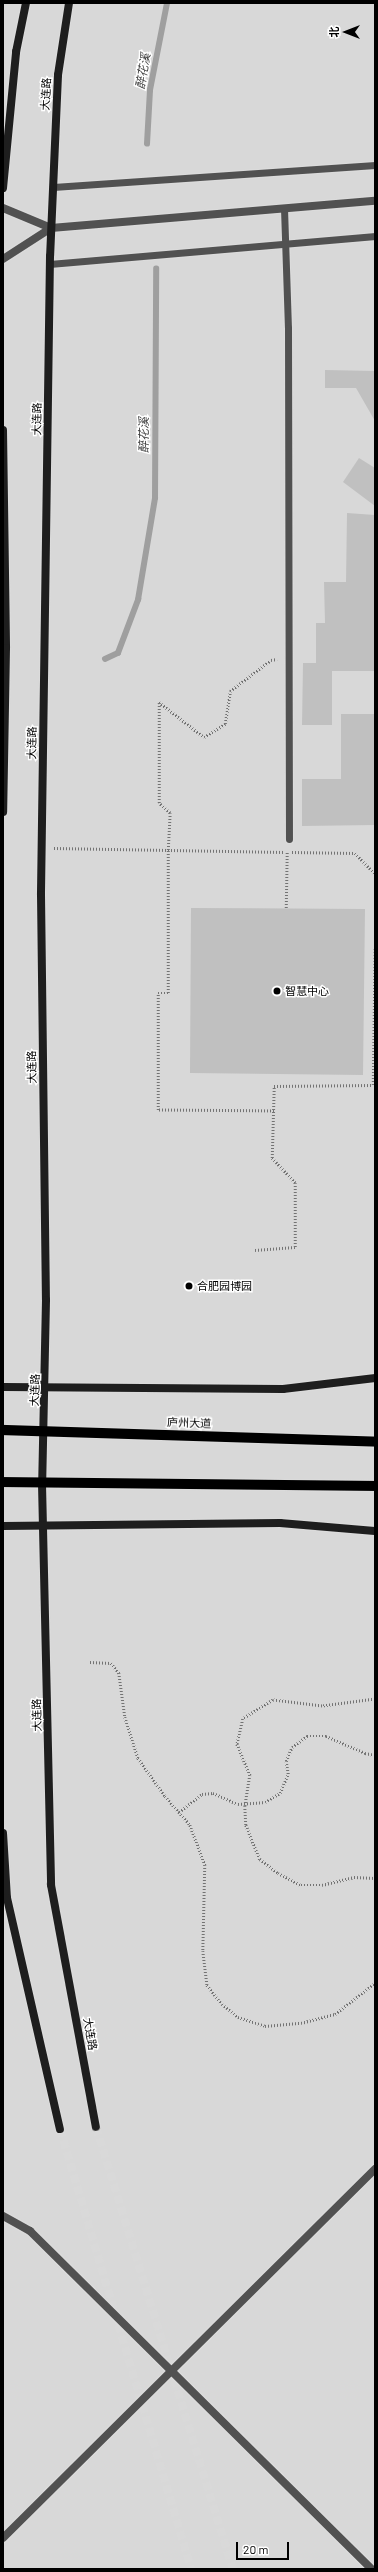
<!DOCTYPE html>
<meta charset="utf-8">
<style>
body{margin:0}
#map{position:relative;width:378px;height:2572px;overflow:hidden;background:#fff;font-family:Barlow,"Noto Sans SC",sans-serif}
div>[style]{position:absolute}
.green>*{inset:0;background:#d8d8d8}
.stream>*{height:5.5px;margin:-2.75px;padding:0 2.75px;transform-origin:2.75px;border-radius:2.75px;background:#9f9f9f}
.building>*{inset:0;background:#c0c0c0}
.secondary-tunnel>*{height:8px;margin-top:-4px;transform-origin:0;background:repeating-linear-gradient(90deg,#d9d9d9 0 8px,transparent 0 12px)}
.path>*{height:2.5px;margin-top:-1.25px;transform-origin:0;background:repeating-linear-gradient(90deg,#737373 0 1px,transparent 0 3px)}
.roads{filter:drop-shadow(1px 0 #dbdbdb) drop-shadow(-1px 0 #dbdbdb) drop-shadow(0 1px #dbdbdb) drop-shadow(0 -1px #dbdbdb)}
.lane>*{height:7px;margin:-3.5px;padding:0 3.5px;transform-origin:3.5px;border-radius:3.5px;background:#515151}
.street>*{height:8px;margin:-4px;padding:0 4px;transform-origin:4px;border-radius:4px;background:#515151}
.secondary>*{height:8px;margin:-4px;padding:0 4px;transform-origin:4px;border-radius:4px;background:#1e1e1e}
.primary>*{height:10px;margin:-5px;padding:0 5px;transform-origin:5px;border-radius:5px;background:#000}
.dots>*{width:11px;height:11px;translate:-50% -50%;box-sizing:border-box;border:2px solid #fff;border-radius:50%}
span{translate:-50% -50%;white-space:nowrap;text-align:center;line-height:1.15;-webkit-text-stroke:3px #fff;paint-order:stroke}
.street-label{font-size:11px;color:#000}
.poi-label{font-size:11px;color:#000}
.left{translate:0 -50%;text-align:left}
.water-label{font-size:12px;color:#404040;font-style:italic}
.frame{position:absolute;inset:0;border:4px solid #000;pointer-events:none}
.north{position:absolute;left:326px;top:12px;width:40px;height:40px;-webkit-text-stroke:3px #fff;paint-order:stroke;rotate:270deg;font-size:11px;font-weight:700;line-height:16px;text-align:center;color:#000}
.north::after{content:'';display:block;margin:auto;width:14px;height:18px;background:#000;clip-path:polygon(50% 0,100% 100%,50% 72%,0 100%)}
.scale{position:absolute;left:236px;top:2542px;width:53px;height:18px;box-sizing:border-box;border:2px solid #000;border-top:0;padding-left:5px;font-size:12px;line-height:14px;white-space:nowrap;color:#000;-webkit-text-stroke:3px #fff;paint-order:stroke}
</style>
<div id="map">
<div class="green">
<i style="clip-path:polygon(3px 3px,375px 3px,375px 2569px,3px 2569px)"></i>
</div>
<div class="stream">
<i style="left:147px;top:144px;width:54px;rotate:-86.8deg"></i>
<i style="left:150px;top:90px;width:89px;rotate:-78.9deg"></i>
<i style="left:105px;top:659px;width:14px;rotate:-25deg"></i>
<i style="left:118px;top:653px;width:57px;rotate:-69.3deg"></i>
<i style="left:138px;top:600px;width:103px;rotate:-80.5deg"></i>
<i style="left:155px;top:498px;width:229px;rotate:-89.7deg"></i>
</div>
<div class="building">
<i style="clip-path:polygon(325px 370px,375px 371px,375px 421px,356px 388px,325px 388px)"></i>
<i style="clip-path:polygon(359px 458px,375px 468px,375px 506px,343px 482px)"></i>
<i style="clip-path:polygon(347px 513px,375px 515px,375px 671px,332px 671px,332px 725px,302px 725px,303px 663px,316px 663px,316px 623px,325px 623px,324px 582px,346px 582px)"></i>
<i style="clip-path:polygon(341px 714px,375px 714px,375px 825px,302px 826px,302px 779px,341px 779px)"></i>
<i style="clip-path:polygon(191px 908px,365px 909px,363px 1075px,190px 1073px)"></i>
</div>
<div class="secondary-tunnel">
<i style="left:96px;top:2127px;width:463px;rotate:72.8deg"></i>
<i style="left:60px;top:2129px;width:459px;rotate:73.4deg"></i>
</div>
<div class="path">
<i style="left:54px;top:848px;width:231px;rotate:1deg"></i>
<i style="left:292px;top:852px;width:63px;rotate:0.9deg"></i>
<i style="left:355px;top:853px;width:29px;rotate:46deg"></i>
<i style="left:286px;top:908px;width:56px;rotate:-89deg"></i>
<i style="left:274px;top:1111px;width:116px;rotate:-179.5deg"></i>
<i style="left:158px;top:1110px;width:117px;rotate:-90deg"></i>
<i style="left:158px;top:993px;width:10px"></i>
<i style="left:168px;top:993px;width:143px;rotate:-90deg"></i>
<i style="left:168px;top:850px;width:37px;rotate:-87deg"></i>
<i style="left:170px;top:813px;width:15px;rotate:-138deg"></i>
<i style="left:159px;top:803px;width:101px;rotate:-90deg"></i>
<i style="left:159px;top:702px;width:57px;rotate:37.9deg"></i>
<i style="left:204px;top:737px;width:25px;rotate:-32deg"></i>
<i style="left:225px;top:724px;width:33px;rotate:-81deg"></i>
<i style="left:230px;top:691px;width:51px;rotate:-37.1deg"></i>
<i style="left:271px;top:660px;width:6px;rotate:-9deg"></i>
<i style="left:255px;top:1250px;width:40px;rotate:-4.3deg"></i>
<i style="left:295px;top:1247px;width:64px;rotate:-90deg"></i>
<i style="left:295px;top:1183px;width:34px;rotate:-133deg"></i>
<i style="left:272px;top:1158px;width:72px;rotate:-88.4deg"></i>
<i style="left:274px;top:1086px;width:99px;rotate:-0.6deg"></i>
<i style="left:373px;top:1085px;width:137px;rotate:-89.2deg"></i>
<i style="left:90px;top:1662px;width:21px;rotate:3deg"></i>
<i style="left:111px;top:1663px;width:13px;rotate:51deg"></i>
<i style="left:119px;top:1673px;width:44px;rotate:82.2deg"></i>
<i style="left:125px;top:1717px;width:43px;rotate:72.4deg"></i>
<i style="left:138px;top:1758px;width:47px;rotate:54.6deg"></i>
<i style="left:165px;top:1796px;width:38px;rotate:49deg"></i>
<i style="left:190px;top:1825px;width:43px;rotate:69.4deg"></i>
<i style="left:205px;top:1865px;width:86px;rotate:91.3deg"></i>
<i style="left:203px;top:1951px;width:34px;rotate:83deg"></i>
<i style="left:207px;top:1985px;width:24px;rotate:52deg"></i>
<i style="left:222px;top:2004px;width:21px;rotate:39deg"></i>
<i style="left:238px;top:2017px;width:28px;rotate:18deg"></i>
<i style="left:265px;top:2026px;width:36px;rotate:-5deg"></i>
<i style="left:301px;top:2023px;width:35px;rotate:-15deg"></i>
<i style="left:335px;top:2014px;width:51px;rotate:-37.8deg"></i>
<i style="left:375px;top:1699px;width:53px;rotate:172.5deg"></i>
<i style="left:322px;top:1706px;width:49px;rotate:-173deg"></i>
<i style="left:273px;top:1700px;width:36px;rotate:148deg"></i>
<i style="left:243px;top:1719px;width:26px;rotate:103deg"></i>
<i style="left:237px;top:1744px;width:34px;rotate:67deg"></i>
<i style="left:250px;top:1775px;width:31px;rotate:99deg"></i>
<i style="left:245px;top:1806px;width:19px;rotate:87deg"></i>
<i style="left:246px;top:1825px;width:37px;rotate:68deg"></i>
<i style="left:260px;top:1859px;width:23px;rotate:38deg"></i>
<i style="left:278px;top:1873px;width:26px;rotate:28deg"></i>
<i style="left:301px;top:1885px;width:21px"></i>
<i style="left:322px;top:1885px;width:33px;rotate:-14deg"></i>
<i style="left:354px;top:1877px;width:21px;rotate:3deg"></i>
<i style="left:179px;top:1812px;width:29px;rotate:-38deg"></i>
<i style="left:202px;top:1794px;width:11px;rotate:-5deg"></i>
<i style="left:213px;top:1793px;width:27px;rotate:24deg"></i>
<i style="left:238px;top:1804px;width:27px;rotate:-4deg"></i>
<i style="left:265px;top:1802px;width:17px;rotate:-31deg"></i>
<i style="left:280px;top:1793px;width:21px;rotate:-67deg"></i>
<i style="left:288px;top:1774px;width:13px;rotate:-99deg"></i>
<i style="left:286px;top:1761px;width:15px;rotate:-67deg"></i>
<i style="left:292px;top:1747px;width:19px;rotate:-36deg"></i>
<i style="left:307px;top:1736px;width:19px"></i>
<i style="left:326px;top:1736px;width:43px;rotate:23.6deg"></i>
<i style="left:365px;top:1753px;width:10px;rotate:11deg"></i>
</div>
<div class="roads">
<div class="lane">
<i style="left:53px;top:187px;width:323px;rotate:-3.9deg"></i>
<i style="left:284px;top:208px;width:120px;rotate:88.1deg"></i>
<i style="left:288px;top:328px;width:511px;rotate:89.89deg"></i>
<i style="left:50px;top:264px;width:326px;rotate:-4.9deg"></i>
</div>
<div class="street">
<i style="left:3px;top:208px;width:52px;rotate:22.6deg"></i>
<i style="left:51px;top:228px;width:325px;rotate:-4.8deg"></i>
<i style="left:3px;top:259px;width:57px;rotate:-32.9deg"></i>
<i style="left:3px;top:2216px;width:31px;rotate:29deg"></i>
<i style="left:30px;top:2231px;width:481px;rotate:44.7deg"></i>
<i style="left:3px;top:2538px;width:524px;rotate:-44.77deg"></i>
</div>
<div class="secondary">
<i style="left:69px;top:3px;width:73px;rotate:98.7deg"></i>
<i style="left:58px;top:75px;width:181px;rotate:92.5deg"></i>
<i style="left:50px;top:256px;width:639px;rotate:90.81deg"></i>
<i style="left:41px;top:895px;width:405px;rotate:89.3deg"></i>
<i style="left:46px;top:1300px;width:184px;rotate:91.2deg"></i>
<i style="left:42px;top:1484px;width:401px;rotate:88.7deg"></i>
<i style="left:51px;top:1885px;width:246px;rotate:79.5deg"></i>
<i style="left:3px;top:188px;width:137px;rotate:-84.5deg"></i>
<i style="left:16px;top:52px;width:50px;rotate:-78.5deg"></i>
<i style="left:3px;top:430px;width:218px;rotate:89.2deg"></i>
<i style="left:6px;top:648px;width:164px;rotate:91deg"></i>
<i style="left:3px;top:1387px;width:280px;rotate:0.4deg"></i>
<i style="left:283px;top:1389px;width:93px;rotate:-6.8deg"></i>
<i style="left:3px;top:1526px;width:277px;rotate:-0.6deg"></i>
<i style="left:280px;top:1523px;width:95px;rotate:4.8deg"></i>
<i style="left:3px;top:1833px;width:65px;rotate:86.5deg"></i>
<i style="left:7px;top:1898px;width:237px;rotate:77.1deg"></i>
</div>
<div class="primary">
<i style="left:3px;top:1430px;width:372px;rotate:1.8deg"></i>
<i style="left:3px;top:1482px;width:372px;rotate:0.6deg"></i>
</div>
</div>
<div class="dots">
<i style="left:277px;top:991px;background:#000"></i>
<i style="left:189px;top:1286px;background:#000"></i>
</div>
<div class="street-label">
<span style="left:46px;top:94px;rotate:-87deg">大连路</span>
<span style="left:37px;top:419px;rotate:-89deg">大连路</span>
<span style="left:32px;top:743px;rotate:-89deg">大连路</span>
<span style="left:32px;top:1067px;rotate:-91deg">大连路</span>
<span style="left:35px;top:1390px;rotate:-88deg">大连路</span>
<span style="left:189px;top:1423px;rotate:2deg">庐州大道</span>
<span style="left:37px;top:1715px;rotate:-91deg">大连路</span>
<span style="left:90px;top:2034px;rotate:80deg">大连路</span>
</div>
<div class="poi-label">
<span class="left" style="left:285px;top:991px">智慧中心</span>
<span class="left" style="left:197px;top:1286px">合肥园博园</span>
</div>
<div class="water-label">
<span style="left:143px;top:71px;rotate:-80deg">醉花溪</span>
<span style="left:144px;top:435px;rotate:-90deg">醉花溪</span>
</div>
<div class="frame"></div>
<div class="north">北</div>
<div class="scale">20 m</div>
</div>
